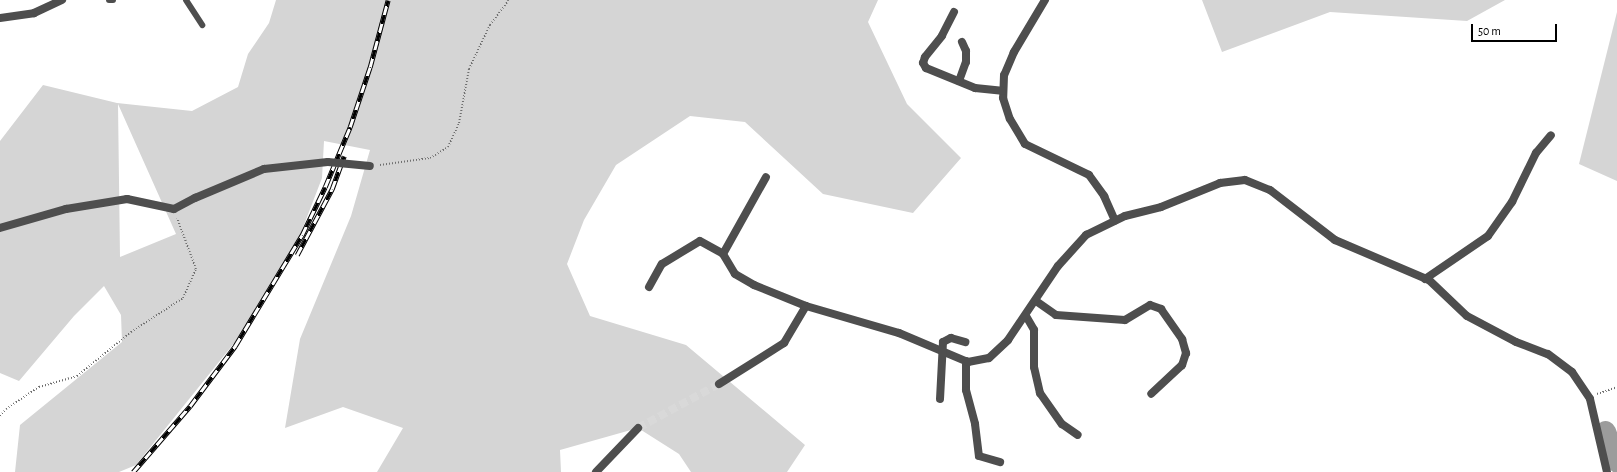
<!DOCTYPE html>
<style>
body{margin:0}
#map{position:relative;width:1617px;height:472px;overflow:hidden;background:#fff;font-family:"Alegreya Sans",sans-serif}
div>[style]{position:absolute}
.green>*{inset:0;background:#d5d5d5}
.river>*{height:21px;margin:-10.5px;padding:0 10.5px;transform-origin:10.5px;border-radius:10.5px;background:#9c9c9c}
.street-tunnel>*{height:8px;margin-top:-4px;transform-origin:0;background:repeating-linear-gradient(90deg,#d9d9d9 0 8px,transparent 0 12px)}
.path>*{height:2px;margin-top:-1px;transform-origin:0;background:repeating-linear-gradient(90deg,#707070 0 1px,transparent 0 3px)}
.lane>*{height:6px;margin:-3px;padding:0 3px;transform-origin:3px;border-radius:3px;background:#4e4e4e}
.street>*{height:8px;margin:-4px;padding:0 4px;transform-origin:4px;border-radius:4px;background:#4e4e4e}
.rail>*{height:4.5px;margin-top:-2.25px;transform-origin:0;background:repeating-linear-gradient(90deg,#fff 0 9px,#000 0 18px);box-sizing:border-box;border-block:1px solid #000}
.street-bridge>*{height:8px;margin:-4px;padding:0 4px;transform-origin:4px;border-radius:4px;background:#4e4e4e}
span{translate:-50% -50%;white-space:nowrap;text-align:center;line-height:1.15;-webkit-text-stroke:4px #fff;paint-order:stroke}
.scale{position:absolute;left:1471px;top:24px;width:86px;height:18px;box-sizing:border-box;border:2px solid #000;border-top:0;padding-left:5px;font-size:12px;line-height:14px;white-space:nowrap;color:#000;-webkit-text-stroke:3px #fff;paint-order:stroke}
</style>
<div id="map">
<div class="green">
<i style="clip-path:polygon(evenodd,276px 0,878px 0,868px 22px,907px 104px,961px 158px,913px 213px,823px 194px,745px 122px,690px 116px,616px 165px,584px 220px,567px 264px,590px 316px,686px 345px,805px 445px,787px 472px,691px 472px,679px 454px,638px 428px,560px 450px,561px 472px,377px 472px,403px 428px,343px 407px,285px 428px,300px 339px,351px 216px,370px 150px,324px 141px,322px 178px,297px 243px,239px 337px,136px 465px,119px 472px,15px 472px,20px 425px,122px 342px,121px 315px,104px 286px,74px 316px,19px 381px,0 373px,0 141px,43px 85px,117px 103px,192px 111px,238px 87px,248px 54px,269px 23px,276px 0,118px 104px,176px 234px,120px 257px,118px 104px)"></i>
<i style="clip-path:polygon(1202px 0,1505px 0,1467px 21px,1330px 12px,1222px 52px)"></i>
<i style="clip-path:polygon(1617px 12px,1617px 181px,1579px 164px)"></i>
</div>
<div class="river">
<i style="left:1605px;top:431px;width:33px;rotate:69deg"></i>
</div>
<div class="street-tunnel">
<i style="left:638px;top:428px;width:92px;rotate:-28.5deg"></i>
</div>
<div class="path">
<i style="left:380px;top:165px;width:50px;rotate:-8deg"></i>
<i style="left:430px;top:158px;width:21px;rotate:-31deg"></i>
<i style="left:448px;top:147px;width:26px;rotate:-65deg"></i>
<i style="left:459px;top:123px;width:55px;rotate:-79.5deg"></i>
<i style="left:469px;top:69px;width:49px;rotate:-64.5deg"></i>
<i style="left:490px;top:25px;width:31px;rotate:-53deg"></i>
<i style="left:1597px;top:394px;width:21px;rotate:-19deg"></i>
<i style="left:0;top:416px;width:9px;rotate:-49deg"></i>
<i style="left:6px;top:409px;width:40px;rotate:-34deg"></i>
<i style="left:39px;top:387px;width:40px;rotate:-16deg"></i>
<i style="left:77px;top:376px;width:70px;rotate:-39.2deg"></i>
<i style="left:131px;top:332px;width:62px;rotate:-33.2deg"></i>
<i style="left:183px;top:298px;width:32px;rotate:-66deg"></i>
<i style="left:196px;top:269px;width:54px;rotate:-110.4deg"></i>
</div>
<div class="lane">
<i style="left:109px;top:0;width:4px"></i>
<i style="left:186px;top:0;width:30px;rotate:57deg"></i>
</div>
<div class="street">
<i style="left:1045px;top:0;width:61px;rotate:120.8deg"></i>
<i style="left:1014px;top:52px;width:25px;rotate:113deg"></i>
<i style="left:1004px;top:75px;width:23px;rotate:92deg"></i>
<i style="left:1003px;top:98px;width:22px;rotate:72deg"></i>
<i style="left:1010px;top:119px;width:29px;rotate:59deg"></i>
<i style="left:1025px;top:144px;width:71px;rotate:25.8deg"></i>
<i style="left:1089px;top:175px;width:26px;rotate:54deg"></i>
<i style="left:1104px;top:196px;width:27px;rotate:66deg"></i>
<i style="left:954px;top:12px;width:27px;rotate:117deg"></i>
<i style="left:942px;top:36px;width:27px;rotate:129deg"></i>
<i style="left:925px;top:57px;width:6px;rotate:108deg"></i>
<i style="left:923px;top:63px;width:6px;rotate:59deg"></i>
<i style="left:926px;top:68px;width:53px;rotate:22.2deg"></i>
<i style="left:975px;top:88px;width:27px;rotate:6deg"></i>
<i style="left:0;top:18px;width:34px;rotate:-8deg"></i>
<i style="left:34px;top:13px;width:31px;rotate:-25deg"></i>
<i style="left:959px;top:81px;width:20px;rotate:-70deg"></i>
<i style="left:966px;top:62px;width:11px;rotate:-90deg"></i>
<i style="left:966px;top:51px;width:10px;rotate:-114deg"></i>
<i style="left:0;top:228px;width:69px;rotate:-16.1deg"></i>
<i style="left:66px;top:209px;width:62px;rotate:-9.3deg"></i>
<i style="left:127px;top:199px;width:48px;rotate:12deg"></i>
<i style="left:174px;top:209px;width:24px;rotate:-28deg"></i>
<i style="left:195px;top:198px;width:75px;rotate:-22.8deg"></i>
<i style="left:264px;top:169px;width:64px;rotate:-6.2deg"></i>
<i style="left:723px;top:254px;width:88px;rotate:-60.8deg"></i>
<i style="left:1425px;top:279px;width:76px;rotate:-34.3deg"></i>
<i style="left:1488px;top:236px;width:42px;rotate:-54.8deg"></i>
<i style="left:1512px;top:202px;width:55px;rotate:-63.9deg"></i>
<i style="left:1536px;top:153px;width:23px;rotate:-50deg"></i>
<i style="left:649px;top:287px;width:26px;rotate:-61deg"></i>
<i style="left:662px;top:264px;width:44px;rotate:-31.2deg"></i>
<i style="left:700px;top:241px;width:26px;rotate:29deg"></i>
<i style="left:723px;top:254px;width:23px;rotate:59deg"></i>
<i style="left:735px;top:274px;width:22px;rotate:30deg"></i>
<i style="left:754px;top:285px;width:56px;rotate:22deg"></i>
<i style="left:1036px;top:301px;width:24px;rotate:35deg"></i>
<i style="left:1056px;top:315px;width:69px;rotate:4.1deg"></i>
<i style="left:1125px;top:320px;width:29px;rotate:-31deg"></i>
<i style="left:1150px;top:305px;width:12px;rotate:20deg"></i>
<i style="left:1161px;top:309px;width:37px;rotate:55deg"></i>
<i style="left:1182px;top:339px;width:15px;rotate:74deg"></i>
<i style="left:1186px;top:353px;width:13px;rotate:108deg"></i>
<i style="left:1182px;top:365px;width:42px;rotate:136.9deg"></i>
<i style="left:1026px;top:316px;width:16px;rotate:60deg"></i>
<i style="left:1034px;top:330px;width:37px;rotate:90deg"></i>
<i style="left:1034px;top:367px;width:27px;rotate:77deg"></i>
<i style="left:1040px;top:393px;width:38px;rotate:55deg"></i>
<i style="left:1062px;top:424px;width:19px;rotate:35deg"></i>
<i style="left:966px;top:361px;width:29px;rotate:90deg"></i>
<i style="left:966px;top:390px;width:35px;rotate:75deg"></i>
<i style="left:975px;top:424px;width:32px;rotate:83deg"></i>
<i style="left:979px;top:456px;width:22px;rotate:16deg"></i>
<i style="left:719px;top:384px;width:77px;rotate:-32.2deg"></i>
<i style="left:784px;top:343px;width:43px;rotate:-59.3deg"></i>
<i style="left:806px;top:306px;width:97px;rotate:16.2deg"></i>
<i style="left:899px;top:333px;width:75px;rotate:22.8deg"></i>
<i style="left:968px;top:362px;width:21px;rotate:-11deg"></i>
<i style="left:989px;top:358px;width:26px;rotate:-43deg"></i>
<i style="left:1008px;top:340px;width:89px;rotate:-56deg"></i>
<i style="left:1058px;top:266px;width:42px;rotate:-47.9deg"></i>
<i style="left:1086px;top:235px;width:43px;rotate:-26deg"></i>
<i style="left:1125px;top:216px;width:37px;rotate:-14deg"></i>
<i style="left:1161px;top:207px;width:64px;rotate:-22.1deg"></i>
<i style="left:1220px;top:183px;width:25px;rotate:-7deg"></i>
<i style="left:1245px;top:180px;width:27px;rotate:22deg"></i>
<i style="left:1270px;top:190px;width:82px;rotate:37.6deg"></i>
<i style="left:1335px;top:240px;width:102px;rotate:23.1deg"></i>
<i style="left:1429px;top:280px;width:52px;rotate:43.5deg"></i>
<i style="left:1467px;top:316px;width:55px;rotate:28deg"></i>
<i style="left:1516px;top:342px;width:34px;rotate:21deg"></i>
<i style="left:1548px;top:354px;width:30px;rotate:37deg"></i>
<i style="left:1572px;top:372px;width:32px;rotate:56deg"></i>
<i style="left:1590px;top:399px;width:75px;rotate:76.9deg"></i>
<i style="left:940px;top:399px;width:57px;rotate:-87deg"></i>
<i style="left:943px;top:342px;width:9px;rotate:-27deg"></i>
<i style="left:951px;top:338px;width:15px;rotate:16deg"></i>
<i style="left:596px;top:472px;width:61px;rotate:-46.3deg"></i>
</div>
<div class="rail">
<i style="left:297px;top:255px;width:75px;rotate:-62.1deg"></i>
<i style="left:332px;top:189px;width:35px;rotate:-70deg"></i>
<i style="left:133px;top:472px;width:87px;rotate:-49.2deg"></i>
<i style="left:190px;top:406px;width:75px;rotate:-53.1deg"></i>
<i style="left:235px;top:346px;width:130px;rotate:-58.9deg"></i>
<i style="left:302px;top:235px;width:53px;rotate:-64.4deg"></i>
<i style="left:325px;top:187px;width:65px;rotate:-67.4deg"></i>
<i style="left:350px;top:127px;width:63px;rotate:-71.6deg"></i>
<i style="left:370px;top:67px;width:69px;rotate:-75deg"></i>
</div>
<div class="street-bridge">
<i style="left:328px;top:162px;width:42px;rotate:5.4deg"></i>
</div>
<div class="scale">50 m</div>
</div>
